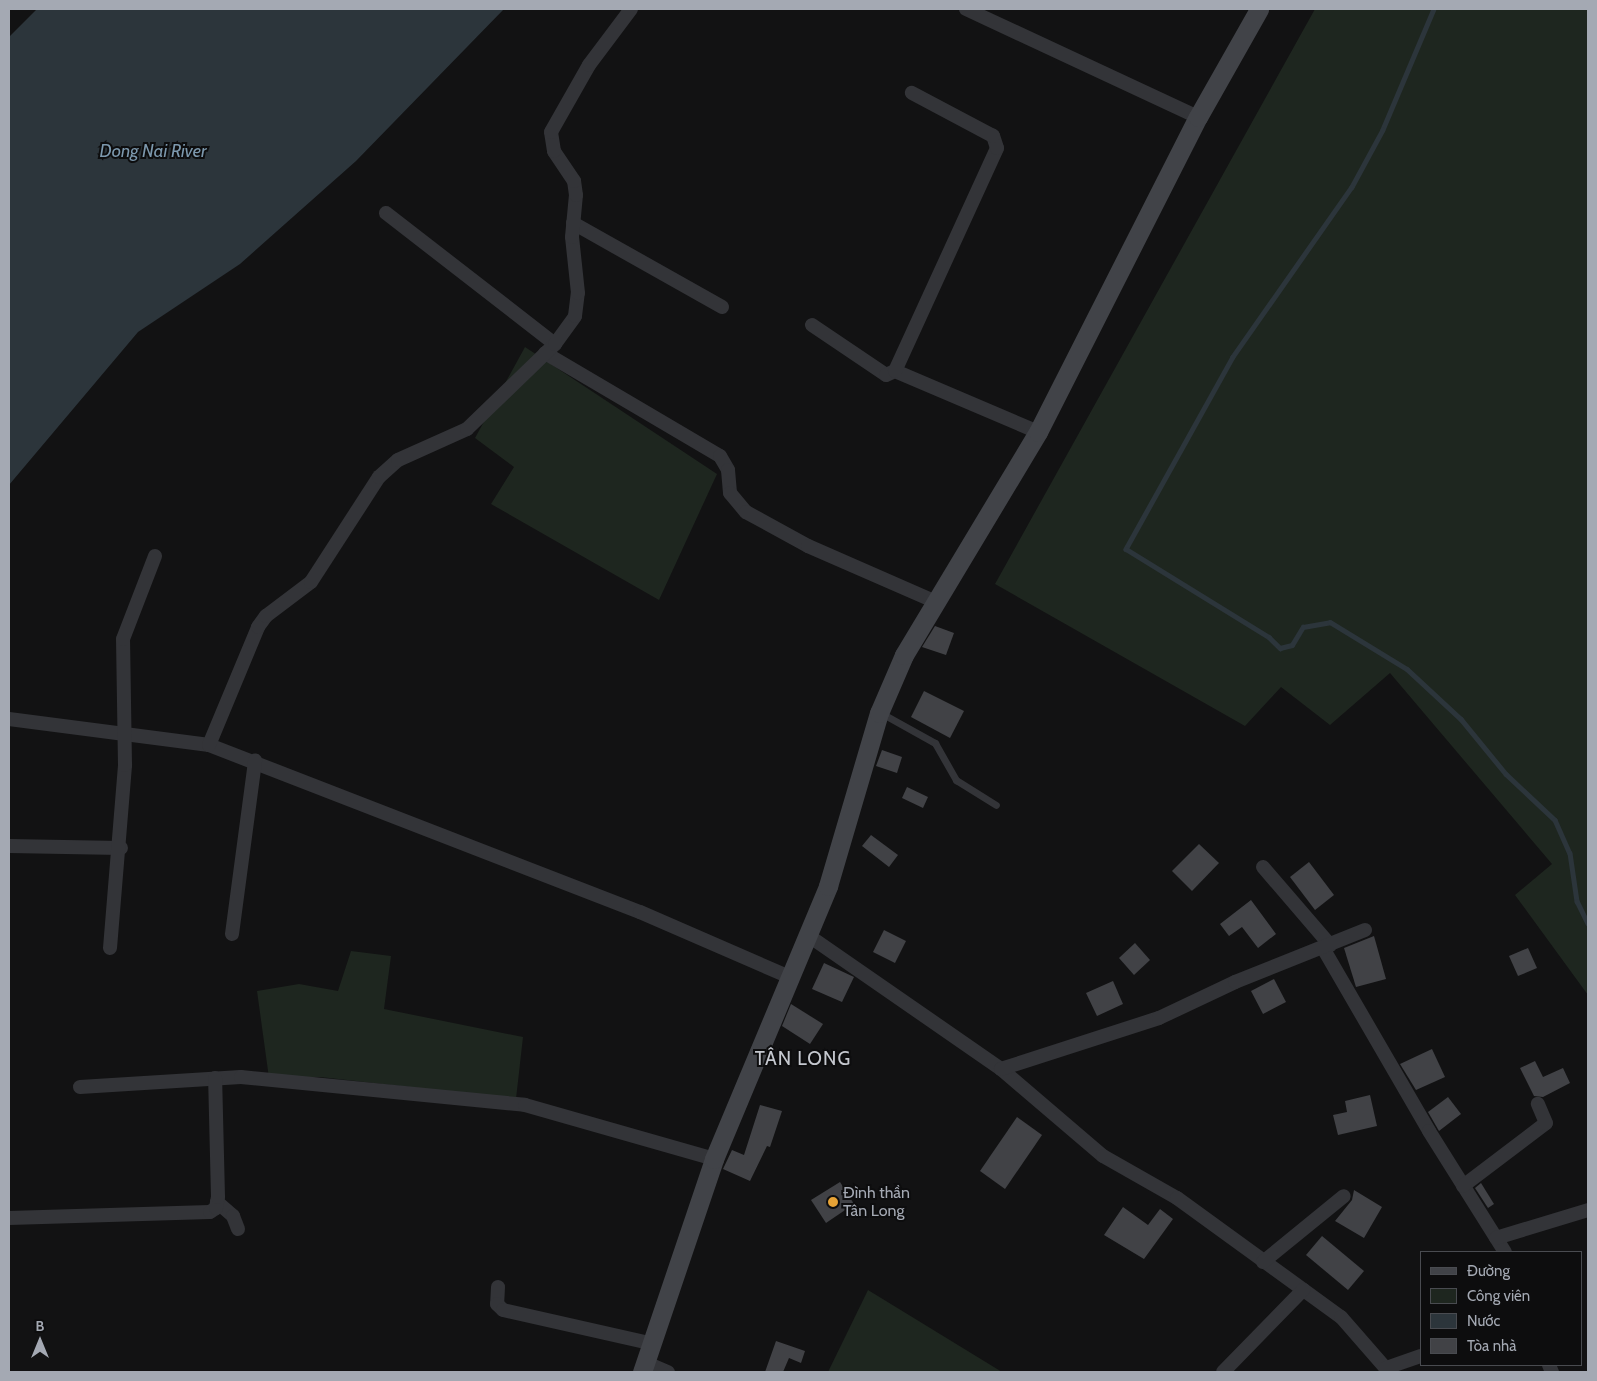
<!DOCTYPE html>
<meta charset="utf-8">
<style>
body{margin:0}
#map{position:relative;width:1597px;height:1381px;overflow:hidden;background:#121213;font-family:Cabin,sans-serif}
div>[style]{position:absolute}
.green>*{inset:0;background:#1e261f}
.water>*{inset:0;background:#2c353b}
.stream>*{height:4.5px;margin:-2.25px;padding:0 2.25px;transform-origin:2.25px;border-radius:2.25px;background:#2c353b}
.building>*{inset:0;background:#414246}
.lane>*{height:7px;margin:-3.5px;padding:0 3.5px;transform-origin:3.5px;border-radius:3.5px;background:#333438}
.street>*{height:14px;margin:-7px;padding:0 7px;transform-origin:7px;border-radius:7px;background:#333438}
.secondary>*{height:19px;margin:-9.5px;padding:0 9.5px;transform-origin:9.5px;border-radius:9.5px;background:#414348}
.dots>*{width:14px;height:14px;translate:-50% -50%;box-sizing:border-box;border:2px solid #0d0d0e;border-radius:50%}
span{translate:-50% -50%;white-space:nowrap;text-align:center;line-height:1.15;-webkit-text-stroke:4px #0d0d0e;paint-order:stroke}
.poi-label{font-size:16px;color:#a4a9b3}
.left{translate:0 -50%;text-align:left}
.water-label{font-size:18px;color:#7c98ad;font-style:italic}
.quarter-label{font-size:19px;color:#c5c8cf;letter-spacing:1px}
.frame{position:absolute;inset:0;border:10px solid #a4a9b3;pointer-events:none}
.legend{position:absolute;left:1420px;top:1251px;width:162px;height:115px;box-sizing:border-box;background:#0d0d0e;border:1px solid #494b50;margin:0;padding:6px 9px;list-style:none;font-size:15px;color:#a4a9b3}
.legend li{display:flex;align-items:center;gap:10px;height:25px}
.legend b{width:25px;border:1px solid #494b50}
.north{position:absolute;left:15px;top:1316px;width:50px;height:50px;-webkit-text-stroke:4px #0d0d0e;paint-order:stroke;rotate:0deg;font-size:14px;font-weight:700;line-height:20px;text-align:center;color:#a4a9b3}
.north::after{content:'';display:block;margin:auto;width:18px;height:22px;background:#a4a9b3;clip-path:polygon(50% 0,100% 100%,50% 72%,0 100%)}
</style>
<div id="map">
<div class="green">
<i style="clip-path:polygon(1315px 9px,1588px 9px,1588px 995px,1515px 895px,1552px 864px,1390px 673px,1330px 725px,1281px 687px,1245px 726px,995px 584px)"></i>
<i style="clip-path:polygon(525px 347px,717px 474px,659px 600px,491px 504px,514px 467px,475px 438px)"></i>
<i style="clip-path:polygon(351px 951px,391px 956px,384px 1009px,523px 1037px,516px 1099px,320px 1077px,269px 1078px,257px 991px,299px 984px,338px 991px)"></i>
<i style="clip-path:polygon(868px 1290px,1002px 1372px,828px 1372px)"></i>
</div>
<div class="water">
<i style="clip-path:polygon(37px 9px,504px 9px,356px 161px,240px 264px,138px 332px,9px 485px,9px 37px)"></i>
</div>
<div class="stream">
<i style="left:1434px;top:9px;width:131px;rotate:112.9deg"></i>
<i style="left:1383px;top:130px;width:65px;rotate:118.5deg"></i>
<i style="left:1352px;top:187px;width:208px;rotate:125deg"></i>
<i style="left:1233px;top:357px;width:220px;rotate:119.1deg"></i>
<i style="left:1126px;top:549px;width:168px;rotate:31.6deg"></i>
<i style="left:1269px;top:637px;width:16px;rotate:45deg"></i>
<i style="left:1280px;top:648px;width:12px;rotate:-14deg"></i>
<i style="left:1292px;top:645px;width:21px;rotate:-59deg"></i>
<i style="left:1303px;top:627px;width:27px;rotate:-10deg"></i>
<i style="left:1330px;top:622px;width:90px;rotate:31.4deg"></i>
<i style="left:1407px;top:669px;width:74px;rotate:42.8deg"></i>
<i style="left:1461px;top:719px;width:71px;rotate:50.7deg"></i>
<i style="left:1506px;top:774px;width:67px;rotate:43.2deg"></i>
<i style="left:1555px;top:820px;width:36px;rotate:66deg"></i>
<i style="left:1570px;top:853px;width:49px;rotate:81.7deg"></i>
<i style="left:1577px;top:901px;width:25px;rotate:64deg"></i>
</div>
<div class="building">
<i style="clip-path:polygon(935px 626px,954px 633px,946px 655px,922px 647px)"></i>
<i style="clip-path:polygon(924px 691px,964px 711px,950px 738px,911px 717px)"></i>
<i style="clip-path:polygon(882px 750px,902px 757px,897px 773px,876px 766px)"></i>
<i style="clip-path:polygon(907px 787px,928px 797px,923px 808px,902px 798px)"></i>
<i style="clip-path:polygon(871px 835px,898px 855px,889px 867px,862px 846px)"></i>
<i style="clip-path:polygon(1199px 844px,1219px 863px,1192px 891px,1172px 871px)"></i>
<i style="clip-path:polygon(1309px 862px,1334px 895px,1315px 910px,1290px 877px)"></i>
<i style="clip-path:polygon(1251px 900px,1276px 934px,1258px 948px,1242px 927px,1229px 936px,1220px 924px)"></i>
<i style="clip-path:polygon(884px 930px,906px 941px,895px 963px,873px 952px)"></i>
<i style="clip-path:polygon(1374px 936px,1386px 979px,1356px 987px,1344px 948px)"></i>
<i style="clip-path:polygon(1135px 943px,1150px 960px,1134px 975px,1119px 958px)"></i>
<i style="clip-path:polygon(1528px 948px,1537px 968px,1518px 976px,1509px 956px)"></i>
<i style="clip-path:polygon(824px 963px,854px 977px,842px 1002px,812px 989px)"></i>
<i style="clip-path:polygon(1274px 979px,1286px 1002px,1263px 1014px,1251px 991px)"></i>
<i style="clip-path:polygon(1113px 981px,1123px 1004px,1097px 1016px,1086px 993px)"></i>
<i style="clip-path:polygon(791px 1004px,823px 1024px,810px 1044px,782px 1026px)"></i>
<i style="clip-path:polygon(1432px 1049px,1445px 1077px,1416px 1090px,1400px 1064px)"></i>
<i style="clip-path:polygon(1535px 1061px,1543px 1077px,1563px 1068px,1570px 1083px,1543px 1097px,1534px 1096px,1520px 1068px)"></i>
<i style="clip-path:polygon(1370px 1095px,1377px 1126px,1338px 1135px,1333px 1115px,1347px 1112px,1345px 1101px)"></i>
<i style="clip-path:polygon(1448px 1097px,1461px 1114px,1439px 1131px,1428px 1112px)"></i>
<i style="clip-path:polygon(760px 1105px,782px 1111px,770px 1147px,767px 1146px,750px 1181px,723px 1169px,732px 1150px,744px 1155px)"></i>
<i style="clip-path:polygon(1017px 1117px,1042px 1135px,1005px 1189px,980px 1171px)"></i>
<i style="clip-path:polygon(840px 1182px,854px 1204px,826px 1223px,811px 1200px)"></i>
<i style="clip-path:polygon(1481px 1183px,1494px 1204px,1488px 1208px,1475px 1188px)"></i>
<i style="clip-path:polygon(1354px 1190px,1382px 1207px,1364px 1238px,1335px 1221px,1352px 1200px)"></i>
<i style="clip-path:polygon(1123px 1207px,1148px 1225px,1160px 1209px,1173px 1219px,1144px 1259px,1104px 1235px)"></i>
<i style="clip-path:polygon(1322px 1236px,1364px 1271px,1348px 1290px,1306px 1255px)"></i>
<i style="clip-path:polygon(776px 1341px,805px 1351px,801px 1363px,789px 1358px,783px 1372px,765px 1372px)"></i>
</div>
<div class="lane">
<i style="left:881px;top:713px;width:62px;rotate:29.1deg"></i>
<i style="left:935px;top:743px;width:43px;rotate:60.4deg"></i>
<i style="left:956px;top:780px;width:47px;rotate:32deg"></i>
</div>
<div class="street">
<i style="left:966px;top:9px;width:256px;rotate:25deg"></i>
<i style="left:386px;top:213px;width:214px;rotate:37.8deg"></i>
<i style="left:573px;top:223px;width:171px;rotate:29.4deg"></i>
<i style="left:812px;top:325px;width:89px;rotate:34deg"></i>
<i style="left:886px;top:375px;width:10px;rotate:-24deg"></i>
<i style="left:895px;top:371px;width:155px;rotate:23.1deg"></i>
<i style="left:545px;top:353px;width:203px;rotate:30.5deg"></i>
<i style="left:720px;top:456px;width:16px;rotate:60deg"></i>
<i style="left:728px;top:470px;width:23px;rotate:85deg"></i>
<i style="left:730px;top:493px;width:25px;rotate:50deg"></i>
<i style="left:746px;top:512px;width:71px;rotate:28.7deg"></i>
<i style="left:808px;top:546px;width:137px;rotate:23.6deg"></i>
<i style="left:895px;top:371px;width:245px;rotate:-65.4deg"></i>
<i style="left:997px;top:148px;width:13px;rotate:-108deg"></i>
<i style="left:993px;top:136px;width:92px;rotate:-152deg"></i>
<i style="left:9px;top:719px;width:202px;rotate:7.4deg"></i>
<i style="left:209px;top:745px;width:462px;rotate:21.2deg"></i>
<i style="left:640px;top:912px;width:166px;rotate:23.5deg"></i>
<i style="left:209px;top:745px;width:128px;rotate:-67.4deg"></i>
<i style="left:258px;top:627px;width:14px;rotate:-54deg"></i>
<i style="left:266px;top:616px;width:56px;rotate:-37.1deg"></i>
<i style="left:311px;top:582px;width:125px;rotate:-57.1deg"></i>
<i style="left:379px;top:477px;width:25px;rotate:-42deg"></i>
<i style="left:398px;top:460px;width:76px;rotate:-24.2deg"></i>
<i style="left:467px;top:429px;width:122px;rotate:-44deg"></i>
<i style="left:555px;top:344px;width:34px;rotate:-54deg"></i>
<i style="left:575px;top:316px;width:23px;rotate:-83deg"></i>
<i style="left:578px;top:293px;width:56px;rotate:-96.1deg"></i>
<i style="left:572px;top:237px;width:42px;rotate:-84.6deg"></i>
<i style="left:576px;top:195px;width:14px;rotate:-98deg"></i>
<i style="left:574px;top:181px;width:36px;rotate:-124deg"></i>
<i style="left:554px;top:151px;width:19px;rotate:-99deg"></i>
<i style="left:551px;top:132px;width:77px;rotate:-60.4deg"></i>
<i style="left:589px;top:65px;width:70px;rotate:-53.1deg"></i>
<i style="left:9px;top:846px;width:112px;rotate:1deg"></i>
<i style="left:1263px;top:867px;width:103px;rotate:49.3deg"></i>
<i style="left:232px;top:934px;width:175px;rotate:-82.4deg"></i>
<i style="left:809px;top:936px;width:234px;rotate:34.7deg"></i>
<i style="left:1001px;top:1069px;width:134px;rotate:40.5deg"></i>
<i style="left:1103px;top:1156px;width:85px;rotate:29.6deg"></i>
<i style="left:1177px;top:1198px;width:203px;rotate:36deg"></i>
<i style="left:1341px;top:1317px;width:73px;rotate:48.9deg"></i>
<i style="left:110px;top:948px;width:184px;rotate:-85.3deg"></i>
<i style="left:125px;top:765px;width:126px;rotate:-90.9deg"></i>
<i style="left:123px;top:639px;width:89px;rotate:-68.9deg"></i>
<i style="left:1323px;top:948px;width:211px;rotate:59.9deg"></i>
<i style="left:1429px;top:1131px;width:143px;rotate:57.9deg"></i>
<i style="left:1001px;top:1069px;width:166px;rotate:-17.9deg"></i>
<i style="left:1159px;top:1018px;width:84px;rotate:-25.3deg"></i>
<i style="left:1235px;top:982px;width:140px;rotate:-21.8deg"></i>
<i style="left:80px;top:1087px;width:161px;rotate:-3.6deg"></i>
<i style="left:241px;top:1077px;width:285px;rotate:5.6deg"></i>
<i style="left:525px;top:1105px;width:197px;rotate:15.9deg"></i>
<i style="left:1463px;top:1186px;width:104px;rotate:-37.2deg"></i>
<i style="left:1546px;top:1123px;width:21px;rotate:-113deg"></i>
<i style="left:217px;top:1202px;width:21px;rotate:41deg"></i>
<i style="left:233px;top:1216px;width:14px;rotate:69deg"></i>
<i style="left:9px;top:1218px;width:201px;rotate:-1.7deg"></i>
<i style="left:210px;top:1212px;width:7px;rotate:-34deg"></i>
<i style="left:216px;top:1208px;width:11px;rotate:-80deg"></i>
<i style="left:218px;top:1197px;width:119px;rotate:-91.4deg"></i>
<i style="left:1496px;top:1238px;width:96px;rotate:-16.9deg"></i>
<i style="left:1263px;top:1262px;width:104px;rotate:-39.2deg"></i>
<i style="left:498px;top:1287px;width:17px;rotate:93deg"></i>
<i style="left:497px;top:1304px;width:8px;rotate:45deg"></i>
<i style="left:503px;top:1310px;width:150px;rotate:12.7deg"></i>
<i style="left:644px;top:1362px;width:26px;rotate:23deg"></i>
<i style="left:1549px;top:1365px;width:8px;rotate:67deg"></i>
<i style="left:1386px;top:1368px;width:37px;rotate:-19deg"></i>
<i style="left:1223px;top:1372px;width:115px;rotate:-45.7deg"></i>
</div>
<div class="secondary">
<i style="left:642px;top:1372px;width:225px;rotate:-71.3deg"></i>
<i style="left:714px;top:1159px;width:296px;rotate:-67.3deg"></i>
<i style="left:828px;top:886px;width:180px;rotate:-73.6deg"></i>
<i style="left:879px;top:713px;width:63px;rotate:-66.7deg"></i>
<i style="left:904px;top:655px;width:260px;rotate:-59deg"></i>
<i style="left:1038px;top:432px;width:353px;rotate:-63.1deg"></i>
<i style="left:1198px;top:117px;width:124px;rotate:-60.5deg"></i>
</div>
<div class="dots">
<i style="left:833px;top:1202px;background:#e7a336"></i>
</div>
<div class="poi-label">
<span class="left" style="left:843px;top:1202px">Đình thần<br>Tân Long</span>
</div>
<div class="water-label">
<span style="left:153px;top:151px">Dong Nai River</span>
</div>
<div class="quarter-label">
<span style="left:803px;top:1059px">TÂN LONG</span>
</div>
<div class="frame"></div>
<ul class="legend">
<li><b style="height:6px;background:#414348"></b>Đường</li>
<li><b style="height:14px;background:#1e261f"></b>Công viên</li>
<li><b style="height:14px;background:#2c353b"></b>Nước</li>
<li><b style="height:14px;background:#414246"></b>Tòa nhà</li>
</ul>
<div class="north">B</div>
</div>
